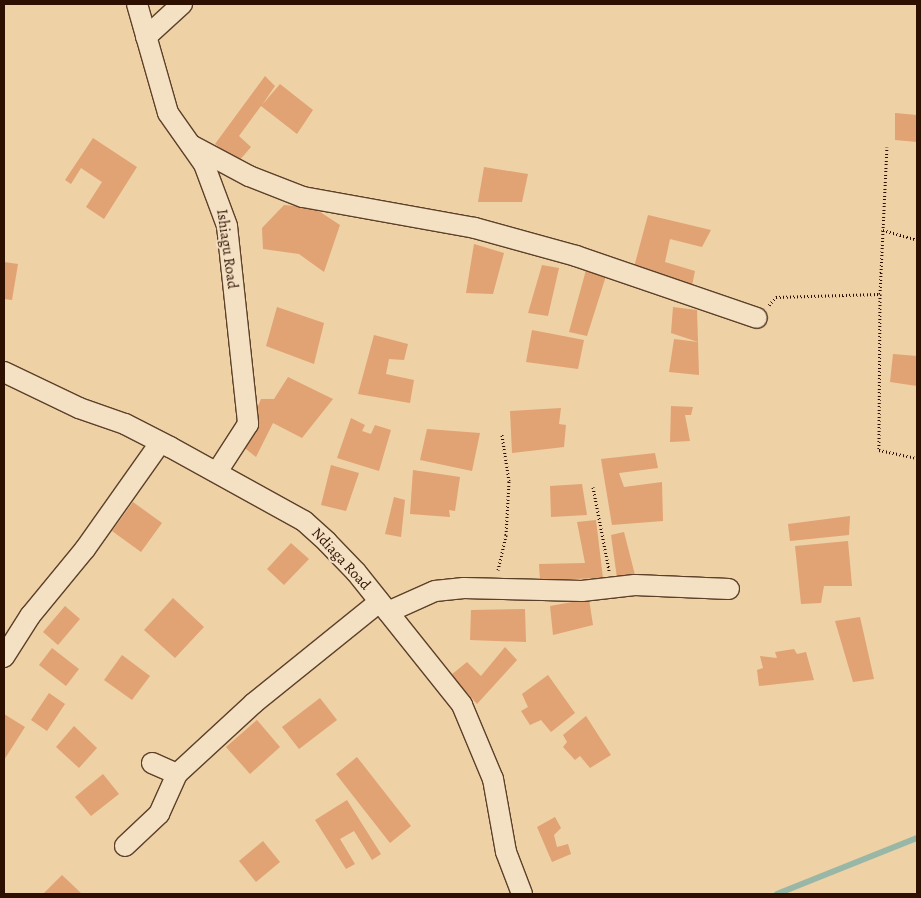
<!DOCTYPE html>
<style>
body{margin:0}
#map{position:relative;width:921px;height:898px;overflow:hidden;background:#eed1a5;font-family:Alegreya,serif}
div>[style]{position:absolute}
.stream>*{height:5.5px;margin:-2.75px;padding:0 2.75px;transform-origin:2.75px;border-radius:2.75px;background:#99b7a6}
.building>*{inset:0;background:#e1a274}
.path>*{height:3px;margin-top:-1.5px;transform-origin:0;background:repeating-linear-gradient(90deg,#2d1000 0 1px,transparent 0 3.5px)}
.roads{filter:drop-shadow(1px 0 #5d4029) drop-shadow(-1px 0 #5d4029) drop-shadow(0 1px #5d4029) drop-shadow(0 -1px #5d4029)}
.minor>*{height:20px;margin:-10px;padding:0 10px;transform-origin:10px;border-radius:10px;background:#f4e1c4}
span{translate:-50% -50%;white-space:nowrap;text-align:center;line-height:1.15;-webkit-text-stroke:4px #f4e1c4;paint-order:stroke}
.street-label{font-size:15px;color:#2d1000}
.frame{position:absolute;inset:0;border:5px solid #2d1000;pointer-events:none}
</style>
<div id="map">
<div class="stream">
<i style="left:777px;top:894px;width:151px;rotate:-21.8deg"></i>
</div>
<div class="building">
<i style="clip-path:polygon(265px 76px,275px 86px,262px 105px,280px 84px,313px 110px,297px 134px,261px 106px,239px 136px,251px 147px,238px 162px,215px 144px)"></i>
<i style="clip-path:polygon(895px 113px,917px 115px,917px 142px,895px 140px)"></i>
<i style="clip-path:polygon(93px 138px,137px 167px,104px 219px,86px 207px,102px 182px,81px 168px,71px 184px,65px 180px)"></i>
<i style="clip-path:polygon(484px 167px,528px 174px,522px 202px,478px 202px)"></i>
<i style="clip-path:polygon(284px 205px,314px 208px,340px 225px,324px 272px,299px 254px,263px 249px,262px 228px)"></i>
<i style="clip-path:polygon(648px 215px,711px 230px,702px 247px,670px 239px,665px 262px,695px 271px,692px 286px,634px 267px)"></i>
<i style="clip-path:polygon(474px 244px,504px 253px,493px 294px,466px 293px)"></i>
<i style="clip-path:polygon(4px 262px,18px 264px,12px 300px,4px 299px)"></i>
<i style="clip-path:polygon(542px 265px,559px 268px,548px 316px,528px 313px)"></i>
<i style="clip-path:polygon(586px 270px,606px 276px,587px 336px,569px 332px)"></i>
<i style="clip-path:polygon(277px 307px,324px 323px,314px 364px,266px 346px)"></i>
<i style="clip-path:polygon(673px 307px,697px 310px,698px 342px,671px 333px)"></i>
<i style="clip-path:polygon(532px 330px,584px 340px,578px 369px,526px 362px)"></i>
<i style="clip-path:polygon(374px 335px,408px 344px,404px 360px,389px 359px,386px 374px,414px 380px,410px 403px,358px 394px)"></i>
<i style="clip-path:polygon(674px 339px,698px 342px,699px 375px,669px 372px)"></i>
<i style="clip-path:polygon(893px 354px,917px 356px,917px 386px,890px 382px)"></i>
<i style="clip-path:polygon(288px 377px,333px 399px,302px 438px,273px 423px,256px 457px,242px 446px,261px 399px,274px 399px)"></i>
<i style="clip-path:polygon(671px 406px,693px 407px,691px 415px,685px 415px,690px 441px,670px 442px)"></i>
<i style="clip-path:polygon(561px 408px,559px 424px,566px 425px,564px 447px,512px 453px,510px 411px)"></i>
<i style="clip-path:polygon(351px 418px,365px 425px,362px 431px,371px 434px,375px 425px,391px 430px,379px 471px,337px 458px)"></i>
<i style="clip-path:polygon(427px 429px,480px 433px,472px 471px,420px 460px)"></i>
<i style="clip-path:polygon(655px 453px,658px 468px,619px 473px,624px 487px,662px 482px,663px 521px,612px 525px,601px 459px)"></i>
<i style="clip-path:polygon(331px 465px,359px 473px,346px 511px,321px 505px)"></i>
<i style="clip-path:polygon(413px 470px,460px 477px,455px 511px,449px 510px,450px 517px,410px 514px)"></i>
<i style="clip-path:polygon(582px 484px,587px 515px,551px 517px,550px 486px)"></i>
<i style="clip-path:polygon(394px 497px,405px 500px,401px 537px,385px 534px)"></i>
<i style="clip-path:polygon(133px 502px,162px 523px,141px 552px,112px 531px)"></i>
<i style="clip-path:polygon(850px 516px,849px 535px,790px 541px,788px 524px)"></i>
<i style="clip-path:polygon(596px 520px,603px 578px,540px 580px,539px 564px,585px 563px,577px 522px)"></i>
<i style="clip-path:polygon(624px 532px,635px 575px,617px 578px,611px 535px)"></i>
<i style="clip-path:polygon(848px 541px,852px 586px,824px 586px,821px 603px,801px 604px,795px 546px)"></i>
<i style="clip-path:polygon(291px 543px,309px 559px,284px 585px,267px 569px)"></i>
<i style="clip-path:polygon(173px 598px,204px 627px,175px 658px,144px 630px)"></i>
<i style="clip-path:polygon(589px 599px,593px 625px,553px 635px,550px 606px)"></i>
<i style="clip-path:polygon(65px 606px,80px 619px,58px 645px,43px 632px)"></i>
<i style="clip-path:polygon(525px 609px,526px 642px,470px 640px,471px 610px)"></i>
<i style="clip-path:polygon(860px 617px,874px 679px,853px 682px,835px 621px)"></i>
<i style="clip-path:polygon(505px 647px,517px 660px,477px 704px,451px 675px,467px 662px,481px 676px)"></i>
<i style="clip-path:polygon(52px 648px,79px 669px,66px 686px,39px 665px)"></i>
<i style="clip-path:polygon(794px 649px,797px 654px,806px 652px,814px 680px,759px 686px,757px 670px,763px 668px,760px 656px,777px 658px,775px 652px)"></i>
<i style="clip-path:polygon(122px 655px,150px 676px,132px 700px,104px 680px)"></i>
<i style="clip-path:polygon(548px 675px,575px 713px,551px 732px,541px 720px,530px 725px,521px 711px,528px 707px,522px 694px)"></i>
<i style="clip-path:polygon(49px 693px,65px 704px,47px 731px,31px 720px)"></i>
<i style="clip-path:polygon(320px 698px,337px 720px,299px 749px,282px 727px)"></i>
<i style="clip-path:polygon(4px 714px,25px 727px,4px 760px)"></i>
<i style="clip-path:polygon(586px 716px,611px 755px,590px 768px,580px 756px,575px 760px,563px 747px,567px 742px,563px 735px)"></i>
<i style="clip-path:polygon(257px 720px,280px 747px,250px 774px,226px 747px)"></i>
<i style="clip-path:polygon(74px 726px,97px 748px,79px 768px,56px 747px)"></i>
<i style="clip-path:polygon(357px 757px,411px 826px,390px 843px,336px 774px)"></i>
<i style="clip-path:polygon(103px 774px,119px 794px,91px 816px,75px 797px)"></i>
<i style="clip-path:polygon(347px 800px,381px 854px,372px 860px,354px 831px,340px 839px,355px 864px,346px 869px,315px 820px)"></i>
<i style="clip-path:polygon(555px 817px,561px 828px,554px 835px,557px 847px,568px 844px,571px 854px,552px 862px,537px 827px)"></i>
<i style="clip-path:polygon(263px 841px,280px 862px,256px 882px,239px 861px)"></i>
<i style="clip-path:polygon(62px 875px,82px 894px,43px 894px)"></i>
</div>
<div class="path">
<i style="left:883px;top:230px;width:35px;rotate:16deg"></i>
<i style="left:880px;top:294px;width:147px;rotate:-87.3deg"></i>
<i style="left:769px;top:305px;width:11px;rotate:-49deg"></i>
<i style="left:776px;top:297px;width:104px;rotate:-1.7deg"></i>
<i style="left:880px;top:294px;width:156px;rotate:90.4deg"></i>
<i style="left:879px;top:450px;width:39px;rotate:12deg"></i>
<i style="left:593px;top:487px;width:85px;rotate:79.1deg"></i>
<i style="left:498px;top:570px;width:36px;rotate:-77deg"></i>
<i style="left:506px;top:535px;width:54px;rotate:-86.8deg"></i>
<i style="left:509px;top:481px;width:47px;rotate:-98.7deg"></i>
</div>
<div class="roads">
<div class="minor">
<i style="left:137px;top:4px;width:113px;rotate:74.1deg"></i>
<i style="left:168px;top:113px;width:62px;rotate:54.8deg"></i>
<i style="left:204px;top:164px;width:66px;rotate:69.6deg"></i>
<i style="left:227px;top:226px;width:199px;rotate:83.9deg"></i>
<i style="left:248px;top:424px;width:57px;rotate:122.9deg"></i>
<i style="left:146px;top:37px;width:49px;rotate:-42.5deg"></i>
<i style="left:191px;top:145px;width:66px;rotate:28.1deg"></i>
<i style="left:249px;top:176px;width:58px;rotate:21.3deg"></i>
<i style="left:303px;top:197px;width:175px;rotate:10.2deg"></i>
<i style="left:475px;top:228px;width:105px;rotate:15.5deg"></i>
<i style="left:576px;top:256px;width:191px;rotate:18.9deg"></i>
<i style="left:4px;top:372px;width:83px;rotate:25.6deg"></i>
<i style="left:79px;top:408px;width:49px;rotate:19.2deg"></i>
<i style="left:125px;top:424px;width:51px;rotate:27.1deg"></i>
<i style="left:170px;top:447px;width:153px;rotate:28.9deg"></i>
<i style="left:304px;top:521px;width:31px;rotate:42deg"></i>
<i style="left:327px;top:542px;width:42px;rotate:46deg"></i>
<i style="left:356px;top:572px;width:170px;rotate:51.4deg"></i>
<i style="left:462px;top:705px;width:80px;rotate:67.3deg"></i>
<i style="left:493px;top:779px;width:74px;rotate:79.9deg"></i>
<i style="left:506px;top:852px;width:45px;rotate:69.1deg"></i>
<i style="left:388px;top:612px;width:51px;rotate:-24.1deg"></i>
<i style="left:435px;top:591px;width:29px;rotate:-6deg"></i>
<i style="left:464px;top:588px;width:118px;rotate:1.5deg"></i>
<i style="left:582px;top:591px;width:53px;rotate:-6.5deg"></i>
<i style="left:635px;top:585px;width:94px;rotate:2.4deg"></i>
<i style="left:4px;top:657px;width:49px;rotate:-57.6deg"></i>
<i style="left:30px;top:616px;width:87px;rotate:-50.6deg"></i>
<i style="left:85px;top:549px;width:130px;rotate:-54.7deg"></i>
<i style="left:152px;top:763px;width:27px;rotate:24deg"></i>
<i style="left:125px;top:846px;width:47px;rotate:-43.3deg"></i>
<i style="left:159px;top:814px;width:44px;rotate:-65.8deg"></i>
<i style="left:177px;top:774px;width:105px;rotate:-42.7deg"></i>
<i style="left:254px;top:703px;width:161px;rotate:-38.9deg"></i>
</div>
</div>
<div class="street-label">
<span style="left:227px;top:249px;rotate:82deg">Ishiagu Road</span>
<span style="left:341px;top:559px;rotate:47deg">Ndiaga Road</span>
</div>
<div class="frame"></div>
</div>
